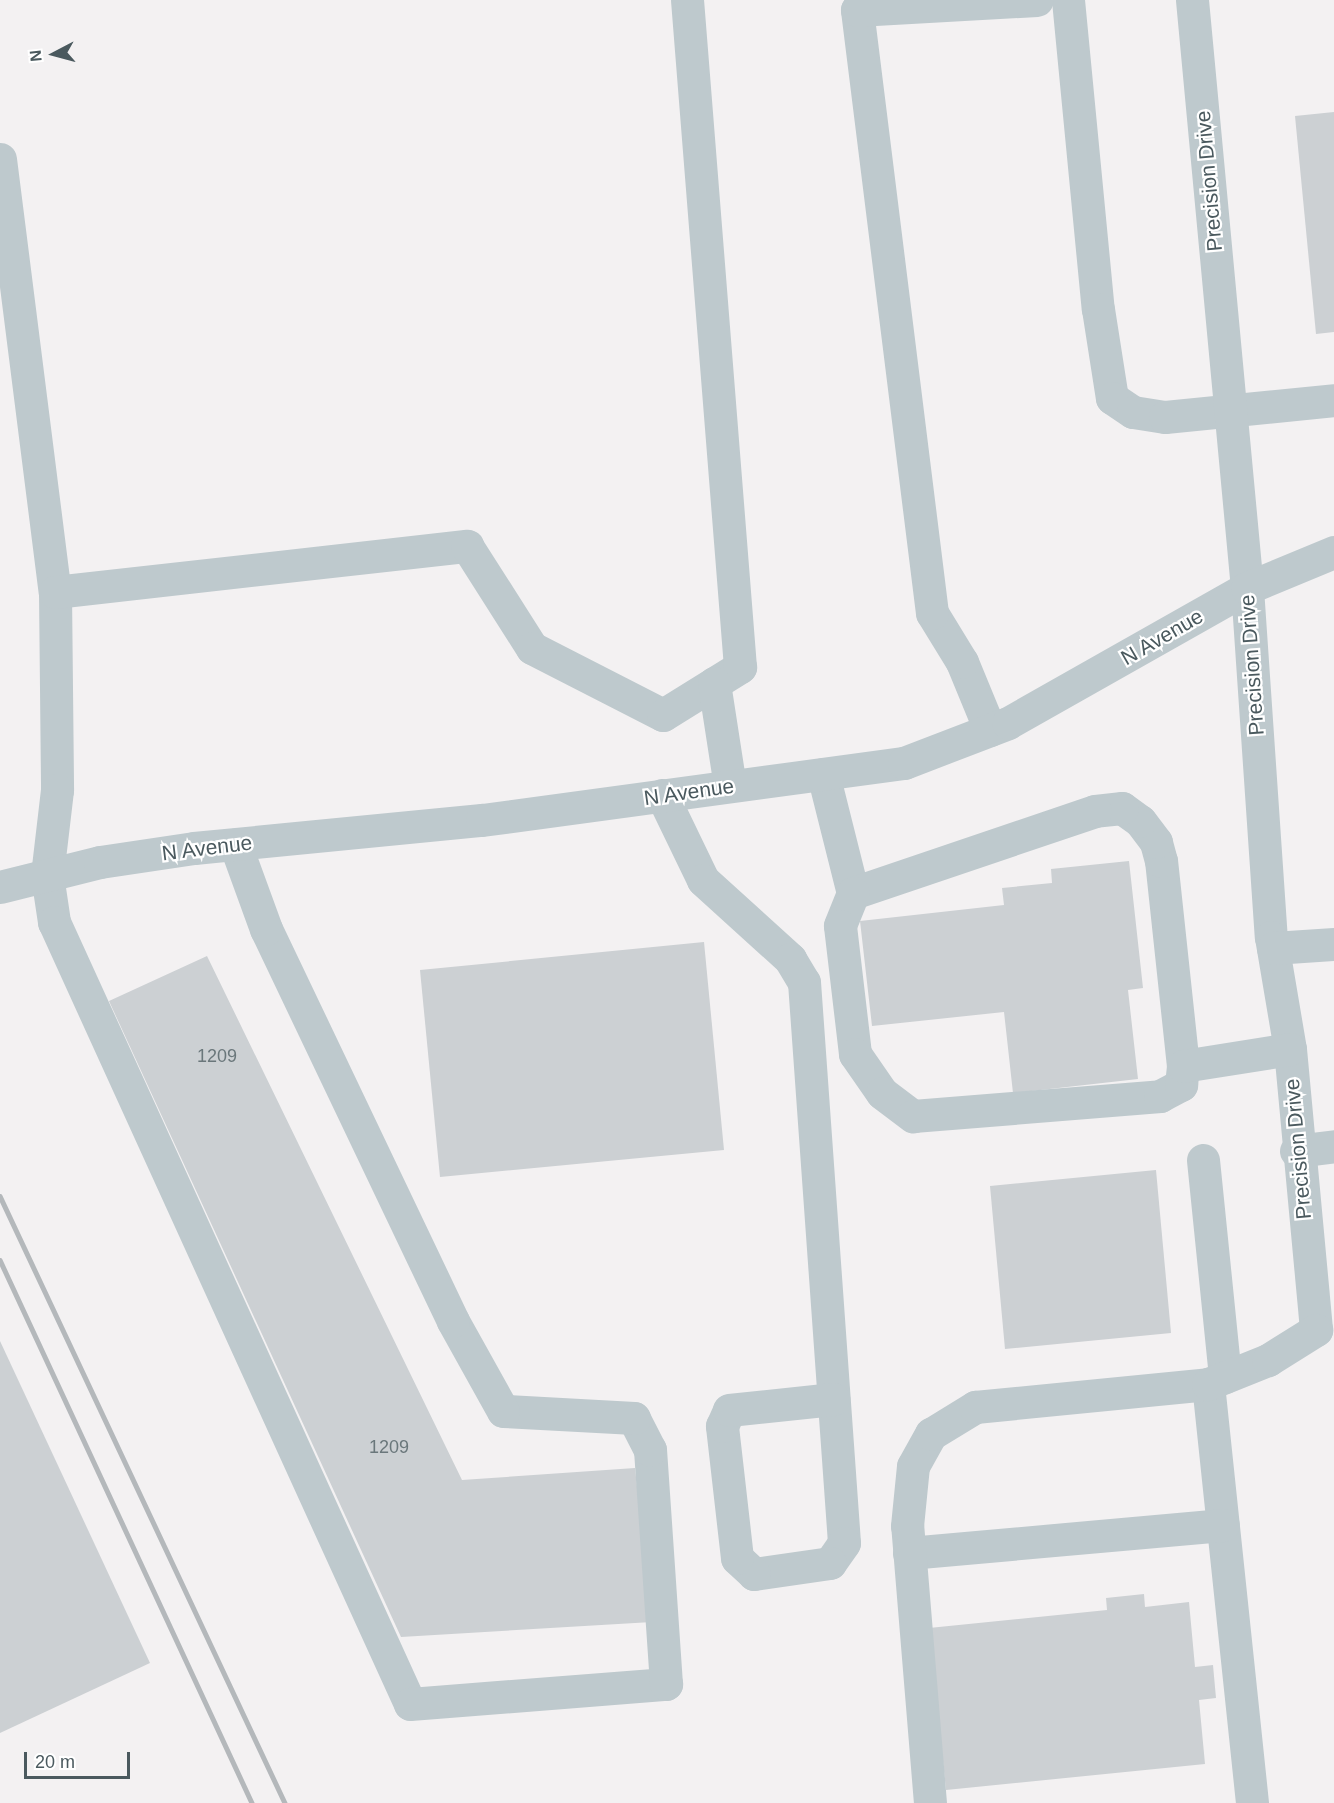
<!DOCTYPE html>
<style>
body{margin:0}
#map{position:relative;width:1334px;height:1803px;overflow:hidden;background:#f3f1f2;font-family:Helvetica,sans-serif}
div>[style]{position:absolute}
.building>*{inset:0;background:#ccd0d3}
.minor>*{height:33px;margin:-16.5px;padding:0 16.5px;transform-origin:16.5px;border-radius:16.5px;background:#bec9cd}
.rail>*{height:4.5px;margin:-2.25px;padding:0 2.25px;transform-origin:2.25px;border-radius:2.25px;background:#b4b8bb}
span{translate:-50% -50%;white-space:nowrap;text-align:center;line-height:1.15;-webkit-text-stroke:4.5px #fff;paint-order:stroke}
.number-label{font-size:18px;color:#6a777b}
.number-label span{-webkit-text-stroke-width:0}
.street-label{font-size:21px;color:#4a595e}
.north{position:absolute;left:24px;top:24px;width:60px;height:60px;-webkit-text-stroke:4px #fff;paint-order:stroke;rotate:264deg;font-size:16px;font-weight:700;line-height:24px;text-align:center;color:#4a595e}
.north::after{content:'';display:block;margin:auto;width:21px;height:27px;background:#4a595e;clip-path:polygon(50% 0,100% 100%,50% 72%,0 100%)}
.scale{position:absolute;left:24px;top:1752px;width:106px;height:27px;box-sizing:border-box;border:3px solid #4a595e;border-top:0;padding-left:8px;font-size:18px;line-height:21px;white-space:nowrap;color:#4a595e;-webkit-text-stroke:4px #fff;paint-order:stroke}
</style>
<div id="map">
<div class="building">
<i style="clip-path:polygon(1334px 112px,1334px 332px,1316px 334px,1295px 116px)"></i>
<i style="clip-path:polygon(1129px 861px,1143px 988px,1128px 990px,1138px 1079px,1013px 1093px,1004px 1012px,872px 1026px,860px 921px,1004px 905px,1002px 888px,1052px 883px,1051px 869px)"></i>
<i style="clip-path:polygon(704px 942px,724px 1150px,440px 1177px,420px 970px)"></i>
<i style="clip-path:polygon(207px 956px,462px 1480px,635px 1468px,652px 1622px,401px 1637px,109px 1001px)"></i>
<i style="clip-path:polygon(1156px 1170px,1171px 1333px,1005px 1349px,990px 1186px)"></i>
<i style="clip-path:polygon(0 1341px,150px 1663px,0 1733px)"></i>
<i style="clip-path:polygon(1144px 1594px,1145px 1607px,1189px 1602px,1195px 1667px,1213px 1665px,1216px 1698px,1199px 1700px,1205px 1764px,946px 1790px,929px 1628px,1107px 1610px,1106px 1598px)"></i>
</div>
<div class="minor">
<i style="left:1068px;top:0;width:310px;rotate:84.5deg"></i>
<i style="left:1098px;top:309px;width:90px;rotate:81.1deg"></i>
<i style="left:1112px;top:398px;width:25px;rotate:34deg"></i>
<i style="left:1133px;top:412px;width:32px;rotate:9deg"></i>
<i style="left:1165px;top:417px;width:170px;rotate:-5.7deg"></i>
<i style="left:1192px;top:0;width:591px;rotate:84.66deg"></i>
<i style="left:1247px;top:588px;width:350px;rotate:86.1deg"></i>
<i style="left:1271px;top:937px;width:114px;rotate:80.4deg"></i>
<i style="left:1290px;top:1049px;width:282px;rotate:84.7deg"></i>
<i style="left:0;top:159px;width:436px;rotate:82.8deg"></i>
<i style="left:55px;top:592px;width:198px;rotate:89.4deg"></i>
<i style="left:57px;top:790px;width:86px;rotate:96.7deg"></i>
<i style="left:47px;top:875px;width:48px;rotate:81.5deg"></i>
<i style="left:54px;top:922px;width:859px;rotate:65.52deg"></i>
<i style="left:410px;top:1704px;width:257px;rotate:-4.5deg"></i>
<i style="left:666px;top:1684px;width:235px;rotate:-93.9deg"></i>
<i style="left:650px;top:1450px;width:36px;rotate:-117deg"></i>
<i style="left:634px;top:1418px;width:131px;rotate:-176.9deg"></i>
<i style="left:503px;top:1411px;width:103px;rotate:-119.1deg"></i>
<i style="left:453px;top:1321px;width:434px;rotate:-115.5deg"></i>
<i style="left:266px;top:929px;width:90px;rotate:-110deg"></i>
<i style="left:55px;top:592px;width:415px;rotate:-6.4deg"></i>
<i style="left:467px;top:546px;width:121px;rotate:57.5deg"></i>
<i style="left:532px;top:648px;width:147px;rotate:27.1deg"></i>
<i style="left:663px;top:715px;width:91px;rotate:-31.9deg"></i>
<i style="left:740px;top:667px;width:669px;rotate:-94.54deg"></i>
<i style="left:714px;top:683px;width:104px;rotate:81.2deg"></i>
<i style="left:990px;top:730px;width:74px;rotate:-112.4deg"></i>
<i style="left:962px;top:662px;width:57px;rotate:-121.5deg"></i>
<i style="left:932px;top:613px;width:608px;rotate:-97.09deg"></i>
<i style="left:857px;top:10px;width:180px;rotate:-3.2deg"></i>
<i style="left:823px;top:774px;width:123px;rotate:75.9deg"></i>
<i style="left:662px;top:795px;width:94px;rotate:64.2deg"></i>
<i style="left:703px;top:880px;width:118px;rotate:42.2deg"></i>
<i style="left:790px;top:959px;width:27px;rotate:59deg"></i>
<i style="left:804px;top:982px;width:562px;rotate:85.92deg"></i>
<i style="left:844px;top:1543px;width:24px;rotate:125deg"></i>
<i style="left:830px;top:1563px;width:77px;rotate:171.8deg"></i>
<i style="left:754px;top:1574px;width:23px;rotate:-137deg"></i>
<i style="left:737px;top:1558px;width:133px;rotate:-96.5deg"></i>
<i style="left:722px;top:1426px;width:17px;rotate:-66deg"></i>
<i style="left:729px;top:1410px;width:105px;rotate:-6deg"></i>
<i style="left:0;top:887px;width:103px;rotate:-14deg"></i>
<i style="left:100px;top:862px;width:95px;rotate:-8.5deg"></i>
<i style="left:194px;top:848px;width:289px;rotate:-5.6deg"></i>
<i style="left:482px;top:820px;width:426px;rotate:-7.7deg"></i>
<i style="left:904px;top:763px;width:111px;rotate:-21deg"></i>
<i style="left:1008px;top:723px;width:274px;rotate:-29.5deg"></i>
<i style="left:1247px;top:588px;width:94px;rotate:-22.5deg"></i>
<i style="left:1273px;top:948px;width:61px;rotate:-3.8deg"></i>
<i style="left:1183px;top:1066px;width:206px;rotate:-96.1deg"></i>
<i style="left:1161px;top:861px;width:20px;rotate:-105deg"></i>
<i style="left:1156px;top:842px;width:26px;rotate:-127deg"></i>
<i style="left:1140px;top:821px;width:22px;rotate:-144deg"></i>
<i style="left:1122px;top:808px;width:27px;rotate:174deg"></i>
<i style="left:1095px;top:811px;width:256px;rotate:161.3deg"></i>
<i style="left:853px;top:893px;width:35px;rotate:112deg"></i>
<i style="left:840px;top:926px;width:129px;rotate:83.3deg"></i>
<i style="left:855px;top:1054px;width:47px;rotate:55.3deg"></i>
<i style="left:882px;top:1093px;width:39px;rotate:37deg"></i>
<i style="left:913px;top:1116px;width:248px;rotate:-4.6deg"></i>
<i style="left:1160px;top:1096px;width:24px;rotate:-28deg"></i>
<i style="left:1181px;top:1085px;width:19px;rotate:-84deg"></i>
<i style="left:1183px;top:1066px;width:108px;rotate:-9deg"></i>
<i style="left:1296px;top:1151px;width:38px;rotate:-7deg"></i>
<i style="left:1203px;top:1160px;width:218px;rotate:84.2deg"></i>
<i style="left:1208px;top:1384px;width:421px;rotate:84deg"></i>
<i style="left:909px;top:1553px;width:315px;rotate:-5.1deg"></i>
<i style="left:930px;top:1803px;width:278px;rotate:-94.7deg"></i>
<i style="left:907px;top:1526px;width:60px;rotate:-84.3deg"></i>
<i style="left:913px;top:1466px;width:37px;rotate:-61deg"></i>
<i style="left:931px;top:1434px;width:52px;rotate:-31.5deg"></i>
<i style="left:975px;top:1407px;width:234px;rotate:-5.6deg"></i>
<i style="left:1208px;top:1384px;width:65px;rotate:-21.8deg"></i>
<i style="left:1268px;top:1360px;width:57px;rotate:-32deg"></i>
</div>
<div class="rail">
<i style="left:0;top:1196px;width:671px;rotate:64.85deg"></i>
<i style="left:0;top:1260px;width:599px;rotate:65.1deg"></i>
</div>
<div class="number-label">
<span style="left:217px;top:1056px">1209</span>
<span style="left:389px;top:1447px">1209</span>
</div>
<div class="street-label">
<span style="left:1209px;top:181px;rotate:-95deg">Precision Drive</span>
<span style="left:1162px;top:637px;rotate:-30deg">N Avenue</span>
<span style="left:1252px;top:665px;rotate:-94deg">Precision Drive</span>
<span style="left:689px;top:792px;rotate:-8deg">N Avenue</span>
<span style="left:207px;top:848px;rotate:-7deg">N Avenue</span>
<span style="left:1298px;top:1149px;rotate:-95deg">Precision Drive</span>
</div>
<div class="north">N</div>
<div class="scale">20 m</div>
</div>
